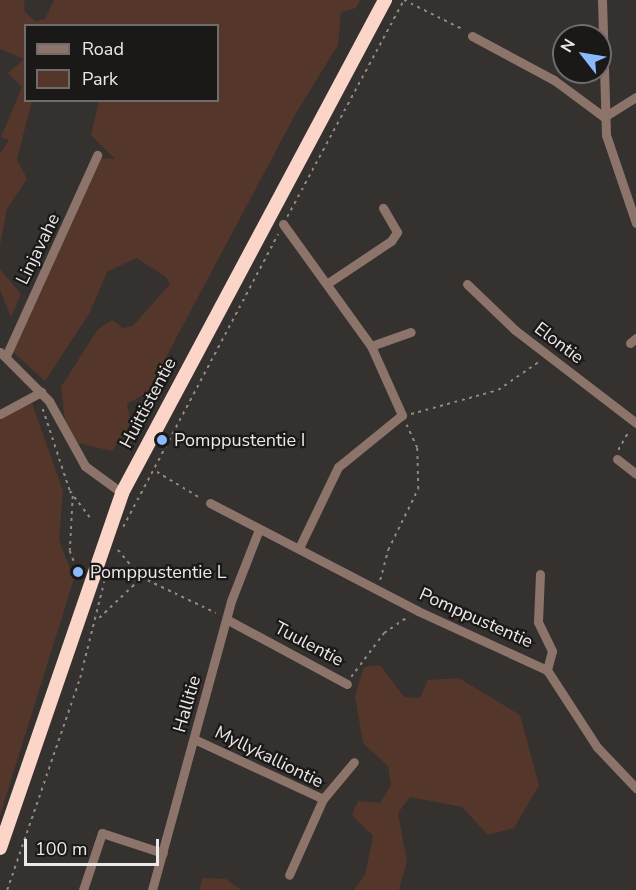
<!DOCTYPE html>
<style>
body{margin:0}
#map{position:relative;width:636px;height:890px;overflow:hidden;background:#35312f;font-family:"Nunito Sans",sans-serif}
div>[style]{position:absolute}
.green>*{inset:0;background:#54362b}
.path>*{height:1.5px;margin-top:-0.75px;transform-origin:0;background:repeating-linear-gradient(90deg,#8e8a88 0 3px,transparent 0 7.5px)}
.minor>*{height:9px;margin:-4.5px;padding:0 4.5px;transform-origin:4.5px;border-radius:4.5px;background:#8c746b}
.highway>*{height:14px;margin:-7px;padding:0 7px;transform-origin:7px;border-radius:7px;background:#fad5c8}
.dots>*{width:16px;height:16px;translate:-50% -50%;box-sizing:border-box;border:3px solid #1b1918;border-radius:50%}
span{translate:-50% -50%;white-space:nowrap;text-align:center;line-height:1.15;-webkit-text-stroke:4.5px #1b1918;paint-order:stroke}
.street-label{font-size:18px;color:#ece8e7}
.poi-label{font-size:18px;color:#ece8e7}
.left{translate:0 -50%;text-align:left}
.legend{position:absolute;left:24px;top:24px;width:195px;height:78px;box-sizing:border-box;background:#1b1918;border:2px solid #6f6c6b;margin:0;padding:8px 10px;list-style:none;font-size:18px;color:#ece8e7}
.legend li{display:flex;align-items:center;gap:12px;height:30px}
.legend b{width:30px;border:2px solid #6f6c6b}
.north{position:absolute;left:552px;top:24px;width:60px;height:60px;box-sizing:border-box;background:#1b1918;border:2px solid #6f6c6b;border-radius:50%;rotate:301deg;font-size:16px;font-weight:700;line-height:24px;text-align:center;color:#ece8e7}
.north::after{content:'';display:block;margin:auto;width:21px;height:27px;background:#8abafc;clip-path:polygon(50% 0,100% 100%,50% 72%,0 100%)}
.scale{position:absolute;left:24px;top:839px;width:135px;height:27px;box-sizing:border-box;border:3px solid #ece8e7;border-top:0;padding-left:8px;font-size:18px;line-height:21px;white-space:nowrap;color:#ece8e7;-webkit-text-stroke:4px #1b1918;paint-order:stroke}
</style>
<div id="map">
<div class="green">
<i style="clip-path:polygon(0 0,24px 0,25px 12px,35px 21px,45px 19px,54px 0,360px 0,356px 8px,341px 12px,338px 45px,296px 113px,147px 393px,127px 404px,131px 423px,112px 451px,78px 443px,65px 422px,61px 387px,98px 329px,112px 320px,123px 328px,133px 326px,170px 284px,166px 277px,136px 258px,107px 272px,89px 314px,45px 381px,13px 352px,100px 158px,115px 159px,91px 135px,99px 101px,218px 100px,218px 26px,26px 26px,26px 100px,32px 101px,17px 159px,27px 179px,7px 209px,0 245px,0 153px,9px 140px,1px 137px,22px 87px,8px 73px,24px 59px,0 49px)"></i>
<i style="clip-path:polygon(0 269px,21px 294px,11px 317px,0 290px)"></i>
<i style="clip-path:polygon(32px 403px,63px 491px,59px 540px,74px 579px,0 815px,0 418px)"></i>
<i style="clip-path:polygon(380px 665px,404px 697px,420px 698px,428px 680px,459px 678px,520px 715px,539px 785px,514px 828px,488px 835px,462px 807px,410px 797px,398px 813px,407px 861px,399px 890px,354px 890px,365px 875px,373px 836px,352px 815px,358px 801px,380px 803px,391px 785px,388px 766px,363px 743px,355px 696px,364px 667px)"></i>
<i style="clip-path:polygon(203px 878px,226px 879px,241px 890px,199px 890px)"></i>
</div>
<div class="path">
<i style="left:404px;top:0;width:67px;rotate:26.6deg"></i>
<i style="left:287px;top:217px;width:247px;rotate:-61.7deg"></i>
<i style="left:43px;top:409px;width:86px;rotate:71.8deg"></i>
<i style="left:70px;top:491px;width:35px;rotate:53deg"></i>
<i style="left:411px;top:414px;width:90px;rotate:-15.4deg"></i>
<i style="left:498px;top:390px;width:51px;rotate:-34.6deg"></i>
<i style="left:618px;top:450px;width:22px;rotate:-60deg"></i>
<i style="left:157px;top:472px;width:52px;rotate:31deg"></i>
<i style="left:73px;top:496px;width:55px;rotate:93.1deg"></i>
<i style="left:70px;top:551px;width:22px;rotate:69deg"></i>
<i style="left:123px;top:527px;width:331px;rotate:-62.1deg"></i>
<i style="left:118px;top:550px;width:35px;rotate:50deg"></i>
<i style="left:141px;top:577px;width:83px;rotate:25.6deg"></i>
<i style="left:380px;top:580px;width:31px;rotate:-75deg"></i>
<i style="left:388px;top:550px;width:68px;rotate:-63.8deg"></i>
<i style="left:418px;top:489px;width:41px;rotate:-91.4deg"></i>
<i style="left:417px;top:448px;width:26px;rotate:-115deg"></i>
<i style="left:99px;top:618px;width:58px;rotate:-43.6deg"></i>
<i style="left:351px;top:677px;width:55px;rotate:-53.1deg"></i>
<i style="left:384px;top:633px;width:30px;rotate:-34deg"></i>
<i style="left:7px;top:890px;width:224px;rotate:-71deg"></i>
<i style="left:80px;top:678px;width:99px;rotate:-76deg"></i>
</div>
<div class="minor">
<i style="left:602px;top:0;width:135px;rotate:88.3deg"></i>
<i style="left:606px;top:135px;width:93px;rotate:71.2deg"></i>
<i style="left:472px;top:36px;width:93px;rotate:28.2deg"></i>
<i style="left:554px;top:80px;width:62px;rotate:36.5deg"></i>
<i style="left:604px;top:117px;width:38px;rotate:-32deg"></i>
<i style="left:283px;top:224px;width:150px;rotate:54.2deg"></i>
<i style="left:371px;top:346px;width:76px;rotate:65.8deg"></i>
<i style="left:402px;top:415px;width:82px;rotate:140.9deg"></i>
<i style="left:338px;top:467px;width:88px;rotate:115.7deg"></i>
<i style="left:328px;top:283px;width:76px;rotate:-33.7deg"></i>
<i style="left:391px;top:241px;width:11px;rotate:-56deg"></i>
<i style="left:397px;top:232px;width:28px;rotate:-120deg"></i>
<i style="left:467px;top:284px;width:66px;rotate:43.8deg"></i>
<i style="left:515px;top:330px;width:153px;rotate:37.5deg"></i>
<i style="left:630px;top:343px;width:8px;rotate:-40deg"></i>
<i style="left:371px;top:346px;width:42px;rotate:-19.3deg"></i>
<i style="left:0;top:352px;width:69px;rotate:45deg"></i>
<i style="left:49px;top:401px;width:74px;rotate:61deg"></i>
<i style="left:85px;top:466px;width:46px;rotate:36.1deg"></i>
<i style="left:6px;top:356px;width:221px;rotate:-65.6deg"></i>
<i style="left:0;top:414px;width:47px;rotate:-28.2deg"></i>
<i style="left:617px;top:459px;width:24px;rotate:38deg"></i>
<i style="left:210px;top:503px;width:234px;rotate:27.4deg"></i>
<i style="left:418px;top:611px;width:142px;rotate:24.6deg"></i>
<i style="left:547px;top:670px;width:92px;rotate:57deg"></i>
<i style="left:597px;top:747px;width:57px;rotate:46.4deg"></i>
<i style="left:540px;top:574px;width:48px;rotate:92.4deg"></i>
<i style="left:538px;top:622px;width:32px;rotate:64deg"></i>
<i style="left:552px;top:651px;width:20px;rotate:105deg"></i>
<i style="left:228px;top:620px;width:135px;rotate:28.3deg"></i>
<i style="left:194px;top:739px;width:142px;rotate:24.9deg"></i>
<i style="left:323px;top:799px;width:83px;rotate:114.1deg"></i>
<i style="left:323px;top:799px;width:48px;rotate:-50deg"></i>
<i style="left:83px;top:890px;width:60px;rotate:-71.6deg"></i>
<i style="left:102px;top:833px;width:64px;rotate:18.2deg"></i>
<i style="left:152px;top:890px;width:300px;rotate:-74.7deg"></i>
<i style="left:231px;top:601px;width:77px;rotate:-68.7deg"></i>
</div>
<div class="highway">
<i style="left:0;top:848px;width:375px;rotate:-71deg"></i>
<i style="left:122px;top:493px;width:559px;rotate:-61.92deg"></i>
</div>
<div class="dots">
<i style="left:162px;top:440px;background:#8abafc"></i>
<i style="left:78px;top:572px;background:#8abafc"></i>
</div>
<div class="street-label">
<span style="left:38px;top:249px;rotate:-64deg">Linjavahe</span>
<span style="left:559px;top:343px;rotate:37deg">Elontie</span>
<span style="left:148px;top:403px;rotate:-62deg">Huittistentie</span>
<span style="left:476px;top:618px;rotate:24deg">Pomppustentie</span>
<span style="left:309px;top:644px;rotate:28deg">Tuulentie</span>
<span style="left:187px;top:704px;rotate:-74deg">Hallitie</span>
<span style="left:269px;top:757px;rotate:26deg">Myllykalliontie</span>
</div>
<div class="poi-label">
<span class="left" style="left:174px;top:440px">Pomppustentie I</span>
<span class="left" style="left:90px;top:572px">Pomppustentie L</span>
</div>
<ul class="legend">
<li><b style="height:8px;background:#8c746b"></b>Road</li>
<li><b style="height:16px;background:#54362b"></b>Park</li>
</ul>
<div class="north">N</div>
<div class="scale">100 m</div>
</div>
